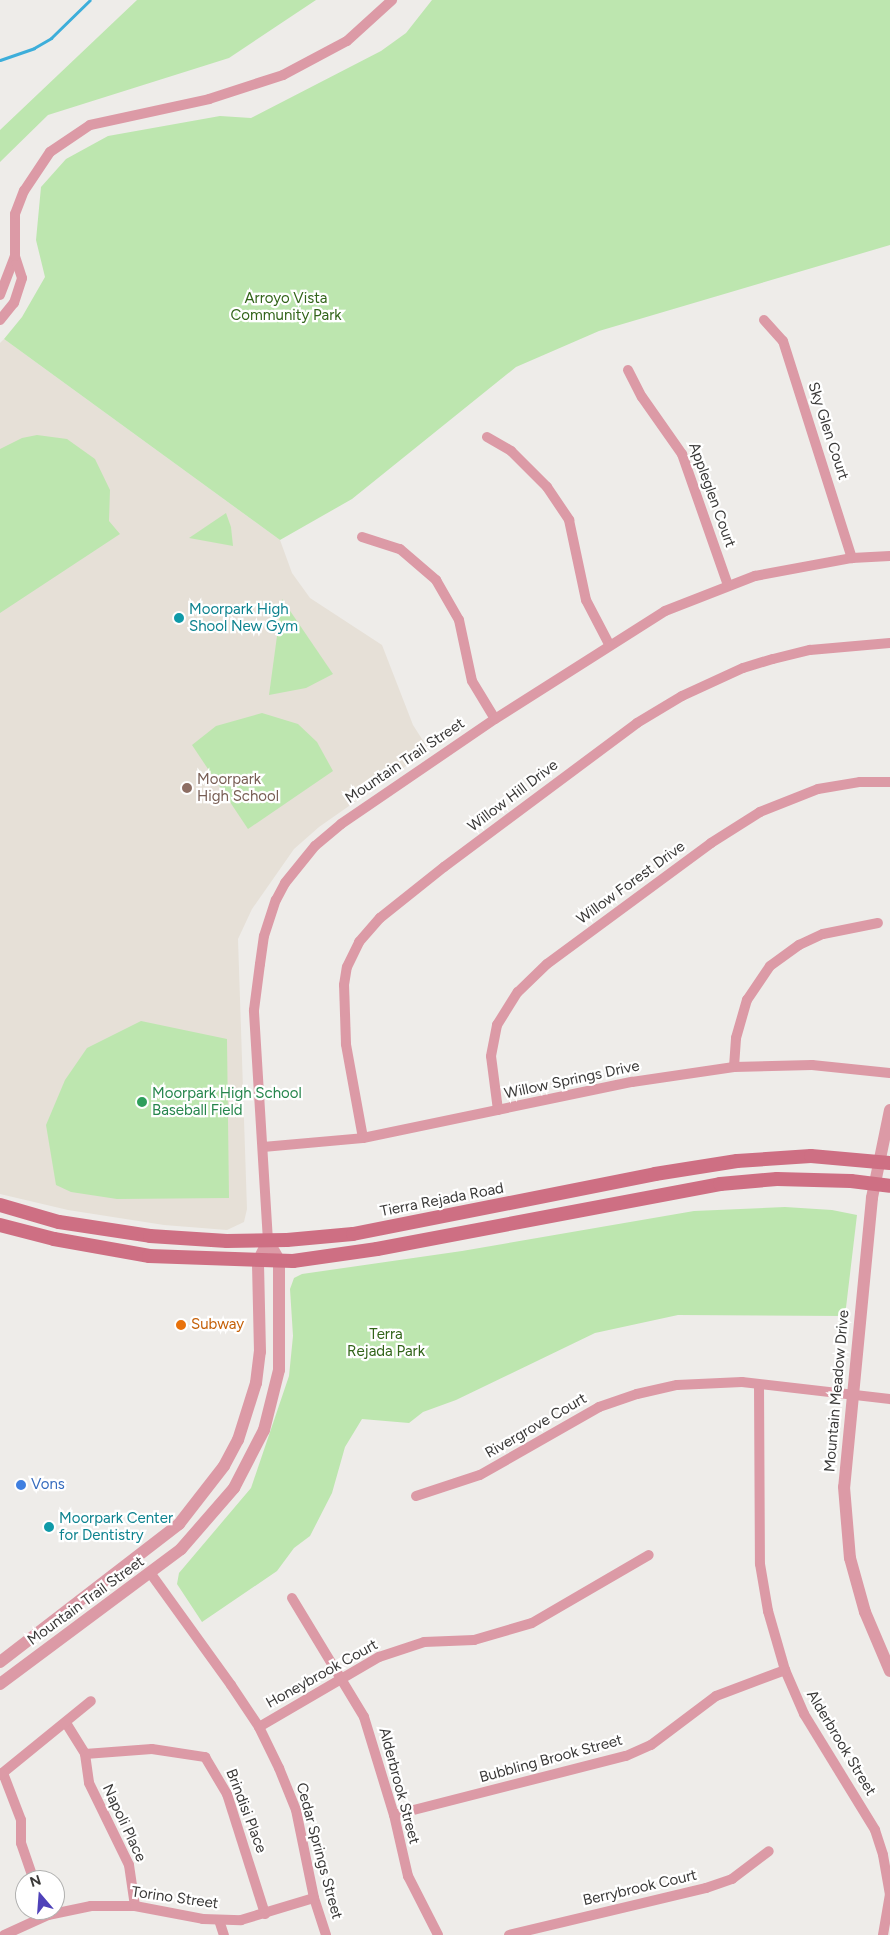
<!DOCTYPE html>
<style>
body{margin:0}
#map{position:relative;width:890px;height:1935px;overflow:hidden;background:#eeece9;font-family:Figtree,sans-serif}
div>[style]{position:absolute}
.built>*{inset:0;background:#e6e0d7}
.green>*{inset:0;background:#bde6af}
.stream>*{height:3px;margin:-1.5px;padding:0 1.5px;transform-origin:1.5px;border-radius:1.5px;background:#3daeda}
.minor>*{height:10px;margin:-5px;padding:0 5px;transform-origin:5px;border-radius:5px;background:#dc9aa6}
.tertiary>*{height:12px;margin:-6px;padding:0 6px;transform-origin:6px;border-radius:6px;background:#dc9aa6}
.secondary>*{height:14px;margin:-7px;padding:0 7px;transform-origin:7px;border-radius:7px;background:#ce6f83}
.dots>*{width:14px;height:14px;translate:-50% -50%;box-sizing:border-box;border:2px solid #fff;border-radius:50%}
span{translate:-50% -50%;white-space:nowrap;text-align:center;line-height:1.15;-webkit-text-stroke:4.5px #fff;paint-order:stroke}
.park-label{font-size:15px;color:#32641a}
.street-label{font-size:15px;color:#3a3938}
.culture-label{font-size:15px;color:#0d838f}
.left{translate:0 -50%;text-align:left}
.education-label{font-size:15px;color:#785e54}
.leisure-label{font-size:15px;color:#27864d}
.food-label{font-size:15px;color:#c56008}
.shop-label{font-size:15px;color:#366cbe}
.north{position:absolute;left:15px;top:1870px;width:50px;height:50px;box-sizing:border-box;background:#fff;border:1px solid #b0b0af;border-radius:50%;rotate:342deg;font-size:14px;font-weight:700;line-height:20px;text-align:center;color:#3a3938}
.north::after{content:'';display:block;margin:auto;width:18px;height:22px;background:#4f42b9;clip-path:polygon(50% 0,100% 100%,50% 72%,0 100%)}
</style>
<div id="map">
<div class="built">
<i style="clip-path:polygon(4px 339px,280px 540px,292px 573px,310px 598px,382px 645px,413px 725px,429px 750px,319px 827px,294px 849px,252px 909px,238px 939px,247px 1209px,244px 1222px,227px 1230px,164px 1225px,68px 1210px,0 1194px,0 343px)"></i>
</div>
<div class="green">
<i style="clip-path:polygon(137px 0,316px 0,229px 58px,48px 115px,0 162px,0 130px)"></i>
<i style="clip-path:polygon(432px 0,890px 0,890px 245px,599px 331px,516px 367px,352px 499px,280px 540px,4px 339px,22px 317px,45px 277px,36px 240px,41px 187px,66px 159px,108px 136px,220px 116px,251px 118px,381px 51px,406px 33px)"></i>
<i style="clip-path:polygon(37px 435px,67px 439px,95px 459px,110px 490px,109px 521px,120px 534px,0 613px,0 449px,22px 438px)"></i>
<i style="clip-path:polygon(226px 513px,231px 527px,233px 546px,189px 538px)"></i>
<i style="clip-path:polygon(282px 599px,333px 674px,306px 688px,269px 695px)"></i>
<i style="clip-path:polygon(262px 713px,298px 724px,317px 742px,333px 771px,248px 829px,192px 745px,216px 726px)"></i>
<i style="clip-path:polygon(141px 1021px,227px 1039px,229px 1198px,117px 1199px,71px 1192px,56px 1185px,46px 1125px,65px 1080px,87px 1048px)"></i>
<i style="clip-path:polygon(785px 1207px,832px 1210px,857px 1215px,845px 1316px,678px 1315px,595px 1333px,456px 1400px,423px 1412px,409px 1423px,362px 1419px,345px 1447px,332px 1493px,310px 1536px,294px 1548px,277px 1571px,202px 1622px,177px 1584px,179px 1573px,251px 1488px,289px 1376px,293px 1336px,290px 1289px,294px 1278px,302px 1274px,462px 1251px,694px 1211px)"></i>
</div>
<div class="stream">
<i style="left:0;top:60px;width:36px;rotate:-19deg"></i>
<i style="left:34px;top:48px;width:20px;rotate:-30deg"></i>
<i style="left:51px;top:38px;width:54px;rotate:-44.3deg"></i>
</div>
<div class="minor">
<i style="left:0;top:295px;width:42px;rotate:-69deg"></i>
<i style="left:0;top:320px;width:22px;rotate:-51deg"></i>
<i style="left:14px;top:303px;width:26px;rotate:-72deg"></i>
<i style="left:22px;top:278px;width:23px;rotate:-108deg"></i>
<i style="left:15px;top:256px;width:42px;rotate:-90deg"></i>
<i style="left:15px;top:214px;width:25px;rotate:-69deg"></i>
<i style="left:24px;top:191px;width:47px;rotate:-56.3deg"></i>
<i style="left:50px;top:152px;width:48px;rotate:-34deg"></i>
<i style="left:90px;top:125px;width:122px;rotate:-12.3deg"></i>
<i style="left:209px;top:99px;width:78px;rotate:-18deg"></i>
<i style="left:283px;top:75px;width:72px;rotate:-28deg"></i>
<i style="left:347px;top:41px;width:61px;rotate:-42.3deg"></i>
<i style="left:764px;top:320px;width:28px;rotate:48deg"></i>
<i style="left:783px;top:341px;width:228px;rotate:72.4deg"></i>
<i style="left:628px;top:370px;width:30px;rotate:63deg"></i>
<i style="left:642px;top:397px;width:70px;rotate:54.9deg"></i>
<i style="left:682px;top:454px;width:139px;rotate:70.7deg"></i>
<i style="left:487px;top:437px;width:28px;rotate:30deg"></i>
<i style="left:511px;top:451px;width:51px;rotate:45deg"></i>
<i style="left:547px;top:487px;width:40px;rotate:56deg"></i>
<i style="left:569px;top:520px;width:82px;rotate:78deg"></i>
<i style="left:586px;top:600px;width:50px;rotate:62.4deg"></i>
<i style="left:362px;top:537px;width:40px;rotate:18deg"></i>
<i style="left:400px;top:549px;width:48px;rotate:40.7deg"></i>
<i style="left:436px;top:580px;width:46px;rotate:60.1deg"></i>
<i style="left:459px;top:620px;width:62px;rotate:78deg"></i>
<i style="left:472px;top:681px;width:44px;rotate:58.8deg"></i>
<i style="left:734px;top:1067px;width:29px;rotate:-86deg"></i>
<i style="left:736px;top:1038px;width:40px;rotate:-74deg"></i>
<i style="left:747px;top:1000px;width:41px;rotate:-55.9deg"></i>
<i style="left:770px;top:966px;width:36px;rotate:-36deg"></i>
<i style="left:799px;top:945px;width:26px;rotate:-25deg"></i>
<i style="left:823px;top:934px;width:56px;rotate:-11.3deg"></i>
<i style="left:498px;top:1110px;width:54px;rotate:-97.4deg"></i>
<i style="left:491px;top:1056px;width:32px;rotate:-79deg"></i>
<i style="left:497px;top:1025px;width:39px;rotate:-58deg"></i>
<i style="left:518px;top:992px;width:40px;rotate:-44deg"></i>
<i style="left:547px;top:964px;width:204px;rotate:-36.4deg"></i>
<i style="left:711px;top:843px;width:58px;rotate:-32.3deg"></i>
<i style="left:760px;top:812px;width:62px;rotate:-21.6deg"></i>
<i style="left:818px;top:789px;width:43px;rotate:-9.5deg"></i>
<i style="left:860px;top:782px;width:30px"></i>
<i style="left:363px;top:1138px;width:96px;rotate:-100.3deg"></i>
<i style="left:346px;top:1044px;width:59px;rotate:-91.9deg"></i>
<i style="left:344px;top:985px;width:18px;rotate:-81deg"></i>
<i style="left:347px;top:967px;width:28px;rotate:-64deg"></i>
<i style="left:359px;top:942px;width:32px;rotate:-49deg"></i>
<i style="left:380px;top:918px;width:82px;rotate:-38.6deg"></i>
<i style="left:444px;top:867px;width:241px;rotate:-36.7deg"></i>
<i style="left:637px;top:723px;width:52px;rotate:-31deg"></i>
<i style="left:682px;top:696px;width:67px;rotate:-24.7deg"></i>
<i style="left:743px;top:668px;width:31px;rotate:-17deg"></i>
<i style="left:773px;top:659px;width:38px;rotate:-14deg"></i>
<i style="left:810px;top:650px;width:80px;rotate:-5deg"></i>
<i style="left:263px;top:1147px;width:100px;rotate:-5.1deg"></i>
<i style="left:363px;top:1138px;width:275px;rotate:-11.8deg"></i>
<i style="left:632px;top:1082px;width:103px;rotate:-8.4deg"></i>
<i style="left:734px;top:1067px;width:78px;rotate:-1.5deg"></i>
<i style="left:812px;top:1065px;width:78px;rotate:5.9deg"></i>
<i style="left:268px;top:1241px;width:231px;rotate:-93.5deg"></i>
<i style="left:254px;top:1010px;width:46px;rotate:-82.6deg"></i>
<i style="left:260px;top:964px;width:28px;rotate:-82deg"></i>
<i style="left:264px;top:936px;width:38px;rotate:-72deg"></i>
<i style="left:276px;top:900px;width:19px;rotate:-62deg"></i>
<i style="left:285px;top:883px;width:48px;rotate:-51deg"></i>
<i style="left:315px;top:846px;width:34px;rotate:-40deg"></i>
<i style="left:341px;top:824px;width:186px;rotate:-34.3deg"></i>
<i style="left:495px;top:719px;width:201px;rotate:-32.4deg"></i>
<i style="left:665px;top:611px;width:97px;rotate:-21.3deg"></i>
<i style="left:755px;top:576px;width:99px;rotate:-10.5deg"></i>
<i style="left:852px;top:558px;width:38px;rotate:-3deg"></i>
<i style="left:759px;top:1385px;width:179px;rotate:89.7deg"></i>
<i style="left:760px;top:1564px;width:48px;rotate:80.3deg"></i>
<i style="left:768px;top:1611px;width:61px;rotate:73.9deg"></i>
<i style="left:785px;top:1670px;width:48px;rotate:66.6deg"></i>
<i style="left:804px;top:1714px;width:136px;rotate:58.5deg"></i>
<i style="left:875px;top:1830px;width:26px;rotate:72deg"></i>
<i style="left:883px;top:1855px;width:40px;rotate:80deg"></i>
<i style="left:890px;top:1894px;width:42px;rotate:99.7deg"></i>
<i style="left:416px;top:1496px;width:67px;rotate:-18.2deg"></i>
<i style="left:480px;top:1475px;width:137px;rotate:-29.7deg"></i>
<i style="left:599px;top:1407px;width:40px;rotate:-18.9deg"></i>
<i style="left:637px;top:1394px;width:41px;rotate:-12.7deg"></i>
<i style="left:677px;top:1385px;width:65px;rotate:-2.6deg"></i>
<i style="left:742px;top:1382px;width:149px;rotate:6.6deg"></i>
<i style="left:151px;top:1574px;width:137px;rotate:54.2deg"></i>
<i style="left:231px;top:1685px;width:50px;rotate:56.3deg"></i>
<i style="left:259px;top:1727px;width:46px;rotate:64deg"></i>
<i style="left:279px;top:1768px;width:45px;rotate:68deg"></i>
<i style="left:296px;top:1810px;width:90px;rotate:78.4deg"></i>
<i style="left:314px;top:1898px;width:39px;rotate:72deg"></i>
<i style="left:292px;top:1598px;width:139px;rotate:58.8deg"></i>
<i style="left:364px;top:1717px;width:102px;rotate:73deg"></i>
<i style="left:394px;top:1815px;width:63px;rotate:77.1deg"></i>
<i style="left:408px;top:1876px;width:66px;rotate:63deg"></i>
<i style="left:66px;top:1723px;width:36px;rotate:58deg"></i>
<i style="left:259px;top:1727px;width:139px;rotate:-30.3deg"></i>
<i style="left:379px;top:1657px;width:47px;rotate:-18.4deg"></i>
<i style="left:424px;top:1642px;width:50px;rotate:-2.3deg"></i>
<i style="left:474px;top:1640px;width:60px;rotate:-16.3deg"></i>
<i style="left:532px;top:1623px;width:135px;rotate:-30.2deg"></i>
<i style="left:85px;top:1754px;width:67px;rotate:-4.3deg"></i>
<i style="left:152px;top:1749px;width:54px;rotate:8.6deg"></i>
<i style="left:205px;top:1757px;width:43px;rotate:59.3deg"></i>
<i style="left:227px;top:1794px;width:126px;rotate:72.4deg"></i>
<i style="left:85px;top:1754px;width:29px;rotate:82deg"></i>
<i style="left:89px;top:1783px;width:91px;rotate:64deg"></i>
<i style="left:129px;top:1865px;width:41px;rotate:81.7deg"></i>
<i style="left:3px;top:1773px;width:50px;rotate:69deg"></i>
<i style="left:21px;top:1820px;width:23px;rotate:90deg"></i>
<i style="left:21px;top:1843px;width:39px;rotate:71deg"></i>
<i style="left:0;top:1775px;width:117px;rotate:-39.1deg"></i>
<i style="left:394px;top:1815px;width:239px;rotate:-14.3deg"></i>
<i style="left:626px;top:1756px;width:27px;rotate:-24deg"></i>
<i style="left:651px;top:1745px;width:81px;rotate:-37deg"></i>
<i style="left:716px;top:1696px;width:74px;rotate:-20.6deg"></i>
<i style="left:219px;top:1920px;width:16px;rotate:72deg"></i>
<i style="left:4px;top:1935px;width:48px;rotate:-24.4deg"></i>
<i style="left:48px;top:1915px;width:44px;rotate:-11.8deg"></i>
<i style="left:91px;top:1906px;width:44px"></i>
<i style="left:135px;top:1906px;width:69px;rotate:10.8deg"></i>
<i style="left:203px;top:1919px;width:38px;rotate:2deg"></i>
<i style="left:241px;top:1920px;width:76px;rotate:-16.8deg"></i>
<i style="left:509px;top:1935px;width:203px;rotate:-13.4deg"></i>
<i style="left:706px;top:1888px;width:28px;rotate:-19deg"></i>
<i style="left:732px;top:1879px;width:46px;rotate:-37.1deg"></i>
</div>
<div class="tertiary">
<i style="left:890px;top:1110px;width:90px;rotate:101.6deg"></i>
<i style="left:872px;top:1198px;width:290px;rotate:95.5deg"></i>
<i style="left:844px;top:1487px;width:71px;rotate:85.2deg"></i>
<i style="left:850px;top:1558px;width:56px;rotate:74.5deg"></i>
<i style="left:865px;top:1612px;width:64px;rotate:67deg"></i>
<i style="left:0;top:1662px;width:226px;rotate:-37.6deg"></i>
<i style="left:179px;top:1524px;width:73px;rotate:-52.2deg"></i>
<i style="left:224px;top:1466px;width:30px;rotate:-62deg"></i>
<i style="left:238px;top:1440px;width:60px;rotate:-72.5deg"></i>
<i style="left:256px;top:1383px;width:31px;rotate:-83deg"></i>
<i style="left:260px;top:1352px;width:91px;rotate:-91.3deg"></i>
<i style="left:258px;top:1261px;width:22px;rotate:-63deg"></i>
<i style="left:0;top:1684px;width:226px;rotate:-36.7deg"></i>
<i style="left:181px;top:1549px;width:81px;rotate:-49deg"></i>
<i style="left:234px;top:1488px;width:65px;rotate:-62.7deg"></i>
<i style="left:264px;top:1430px;width:62px;rotate:-76deg"></i>
<i style="left:279px;top:1370px;width:110px;rotate:-90deg"></i>
<i style="left:279px;top:1260px;width:22px;rotate:-120deg"></i>
</div>
<div class="secondary">
<i style="left:0;top:1205px;width:61px;rotate:16.1deg"></i>
<i style="left:59px;top:1222px;width:92px;rotate:8.7deg"></i>
<i style="left:150px;top:1236px;width:77px;rotate:3.7deg"></i>
<i style="left:227px;top:1241px;width:60px;rotate:-1deg"></i>
<i style="left:287px;top:1240px;width:66px;rotate:-5.2deg"></i>
<i style="left:353px;top:1234px;width:308px;rotate:-11.2deg"></i>
<i style="left:655px;top:1174px;width:83px;rotate:-9deg"></i>
<i style="left:737px;top:1161px;width:74px;rotate:-3.9deg"></i>
<i style="left:811px;top:1156px;width:79px;rotate:5.1deg"></i>
<i style="left:0;top:1225px;width:56px;rotate:14.5deg"></i>
<i style="left:54px;top:1239px;width:97px;rotate:10.1deg"></i>
<i style="left:149px;top:1256px;width:144px;rotate:2deg"></i>
<i style="left:293px;top:1261px;width:85px;rotate:-8.1deg"></i>
<i style="left:377px;top:1249px;width:349px;rotate:-10.7deg"></i>
<i style="left:720px;top:1184px;width:57px;rotate:-5deg"></i>
<i style="left:777px;top:1179px;width:74px;rotate:1.5deg"></i>
<i style="left:851px;top:1181px;width:39px;rotate:7deg"></i>
</div>
<div class="dots">
<i style="left:179px;top:618px;background:#0f9aa8"></i>
<i style="left:187px;top:788px;background:#8d6e63"></i>
<i style="left:142px;top:1102px;background:#2e9e5b"></i>
<i style="left:181px;top:1325px;background:#e8710a"></i>
<i style="left:21px;top:1485px;background:#3f7fe0"></i>
<i style="left:49px;top:1527px;background:#0f9aa8"></i>
</div>
<div class="park-label">
<span style="left:286px;top:307px">Arroyo Vista<br>Community Park</span>
<span style="left:386px;top:1343px">Terra<br>Rejada Park</span>
</div>
<div class="street-label">
<span style="left:828px;top:431px;rotate:72deg">Sky Glen Court</span>
<span style="left:712px;top:495px;rotate:70deg">Appleglen Court</span>
<span style="left:405px;top:761px;rotate:-34deg">Mountain Trail Street</span>
<span style="left:513px;top:796px;rotate:-37deg">Willow Hill Drive</span>
<span style="left:631px;top:883px;rotate:-36deg">Willow Forest Drive</span>
<span style="left:572px;top:1080px;rotate:-12deg">Willow Springs Drive</span>
<span style="left:442px;top:1200px;rotate:-11deg">Tierra Rejada Road</span>
<span style="left:837px;top:1391px;rotate:-85deg">Mountain Meadow Drive</span>
<span style="left:536px;top:1426px;rotate:-30deg">Rivergrove Court</span>
<span style="left:86px;top:1601px;rotate:-36deg">Mountain Trail Street</span>
<span style="left:322px;top:1674px;rotate:-29deg">Honeybrook Court</span>
<span style="left:841px;top:1743px;rotate:59deg">Alderbrook Street</span>
<span style="left:551px;top:1759px;rotate:-15deg">Bubbling Brook Street</span>
<span style="left:399px;top:1786px;rotate:75deg">Alderbrook Street</span>
<span style="left:246px;top:1811px;rotate:69deg">Brindisi Place</span>
<span style="left:124px;top:1823px;rotate:65deg">Napoli Place</span>
<span style="left:319px;top:1851px;rotate:75deg">Cedar Springs Street</span>
<span style="left:640px;top:1888px;rotate:-13deg">Berrybrook Court</span>
<span style="left:175px;top:1898px;rotate:8deg">Torino Street</span>
</div>
<div class="culture-label">
<span class="left" style="left:189px;top:618px">Moorpark High<br>Shool New Gym</span>
<span class="left" style="left:59px;top:1527px">Moorpark Center<br>for Dentistry</span>
</div>
<div class="education-label">
<span class="left" style="left:197px;top:788px">Moorpark<br>High School</span>
</div>
<div class="leisure-label">
<span class="left" style="left:152px;top:1102px">Moorpark High School<br>Baseball Field</span>
</div>
<div class="food-label">
<span class="left" style="left:191px;top:1325px">Subway</span>
</div>
<div class="shop-label">
<span class="left" style="left:31px;top:1485px">Vons</span>
</div>
<div class="north">N</div>
</div>
